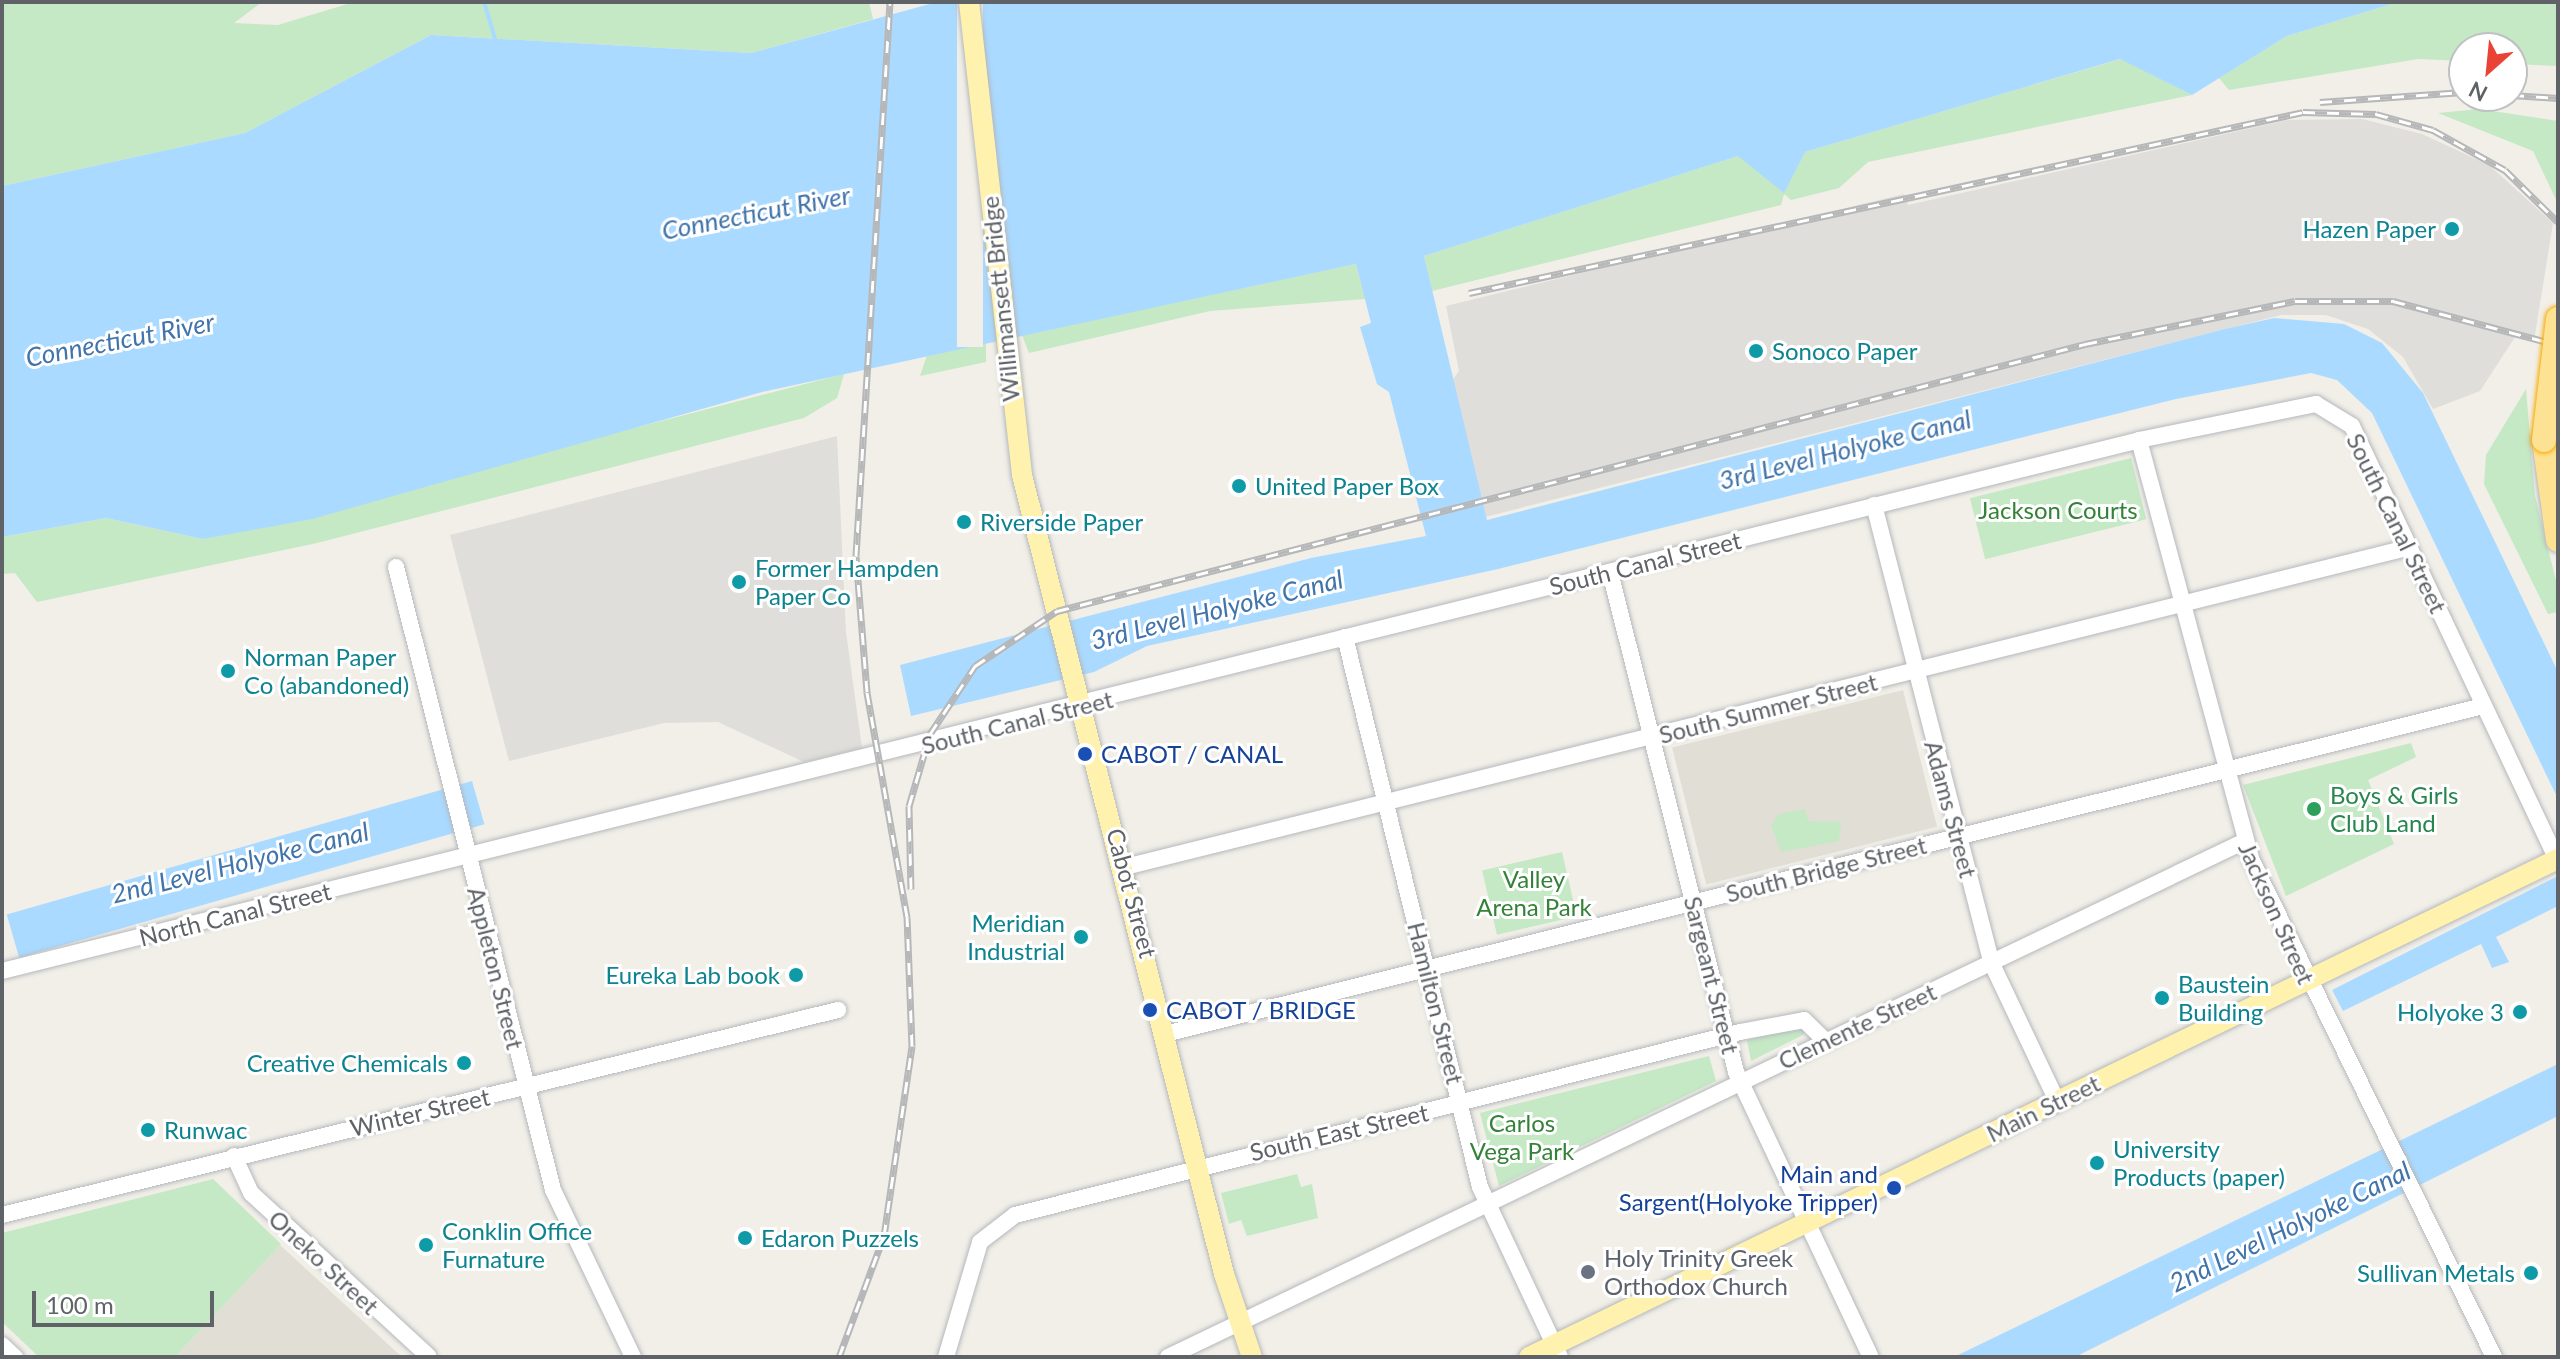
<!DOCTYPE html>
<style>
body{margin:0}
#map{position:relative;width:2560px;height:1359px;overflow:hidden;background:#f1efe8;font-family:Lato,sans-serif}
div>[style]{position:absolute}
.industrial>*{inset:0;background:#e0deda}
.education>*{inset:0;background:#e1ded6;transform-origin:0 0}
.green>*{inset:0;background:#c5e8c5;transform-origin:0 0}
.water>*{inset:0;background:#aadaff;transform-origin:0 0}
.pier>*{inset:0;background:#f1efe8;transform-origin:0 0}
.stream>*{height:4px;margin:-2px;padding:0 2px;transform-origin:2px;border-radius:2px;background:#aadaff}
.roads{filter:drop-shadow(0 0 2px #b5b8bc) drop-shadow(0 0 2px #b5b8bc)}
.minor>*{height:16px;margin:-8px;padding:0 8px;transform-origin:8px;border-radius:8px;background:#fff}
.major>*{height:20px;margin:-10px;padding:0 10px;transform-origin:10px;border-radius:10px;background:#fff2af}
.highway>*{height:24px;margin:-12px;padding:0 12px;transform-origin:12px;border-radius:12px;background:#fde293}
.rail>*{height:7px;margin-top:-3.5px;transform-origin:0;background:repeating-linear-gradient(90deg,#fff 0 12px,#b6b7b8 0 24px);box-sizing:border-box;border-block:2px solid #b6b7b8}
.bridges{filter:drop-shadow(0 0 2px #f9ab00) drop-shadow(0 0 2px #f9ab00)}
.highway-bridge>*{height:24px;margin:-12px;padding:0 12px;transform-origin:12px;border-radius:12px;background:#fde293}
.dots>*{width:22px;height:22px;translate:-50% -50%;box-sizing:border-box;border:4px solid #fff;border-radius:50%}
span{translate:-50% -50%;white-space:nowrap;text-align:center;line-height:1.15;-webkit-text-stroke:6px #fff;paint-order:stroke}
.culture-label{font-size:24px;color:#0d838f}
.right{translate:-100% -50%;text-align:right}
.left{translate:0 -50%;text-align:left}
.street-label{font-size:24px;color:#5f6368}
.park-label{font-size:24px;color:#348238}
.transit-label{font-size:24px;color:#164399}
.leisure-label{font-size:24px;color:#27864d}
.worship-label{font-size:24px;color:#5b616d}
.water-label{font-size:26px;color:#4174aa;font-style:italic}
.frame{position:absolute;inset:0;border:4px solid #5f6368;pointer-events:none}
.north{position:absolute;left:2448px;top:32px;width:80px;height:80px;box-sizing:border-box;background:#fff;border:2px solid #bfc1c3;border-radius:50%;rotate:207deg;font-size:22px;font-weight:700;line-height:32px;text-align:center;color:#5f6368}
.north::after{content:'';display:block;margin:auto;width:28px;height:36px;background:#ea4335;clip-path:polygon(50% 0,100% 100%,50% 72%,0 100%)}
.scale{position:absolute;left:32px;top:1291px;width:182px;height:36px;box-sizing:border-box;border:4px solid #5f6368;border-top:0;padding-left:10px;font-size:24px;line-height:28px;white-space:nowrap;color:#5f6368;-webkit-text-stroke:6px #fff;paint-order:stroke}
</style>
<div id="map">
<div class="industrial">
<i style="clip-path:polygon(2362px 119px,2422px 134px,2489px 165px,2553px 223px,2534px 341px,2515px 337px,2480px 391px,2433px 409px,2403px 357px,2368px 329px,2326px 315px,2281px 315px,1485px 517px,1448px 386px,1459px 371px,1446px 306px,1904px 194px,1908px 205px,2288px 120px)"></i>
<i style="clip-path:polygon(837px 436px,846px 632px,862px 748px,804px 762px,718px 722px,664px 723px,509px 761px,450px 535px)"></i>
</div>
<div class="education">
<i style="left:1903px;top:690px;width:141px;height:238px;rotate:76deg"></i>
<i style="clip-path:polygon(280px 1245px,402px 1357px,175px 1357px)"></i>
</div>
<div class="green">
<i style="clip-path:polygon(2px 2px,262px 2px,234px 23px,278px 25px,354px 2px,869px 2px,873px 19px,751px 53px,431px 35px,245px 133px,2px 186px)"></i>
<i style="clip-path:polygon(2398px 2px,2558px 2px,2558px 66px,2512px 64px,2512px 48px,2464px 48px,2464px 61px,2418px 59px,2229px 90px,2219px 78px,2287px 36px)"></i>
<i style="clip-path:polygon(2121px 59px,2192px 95px,1868px 162px,1839px 188px,1791px 200px,1784px 194px,1781px 205px,1432px 291px,1424px 256px,1738px 156px,1805px 152px)"></i>
<i style="clip-path:polygon(2479px 109px,2558px 121px,2558px 204px,2533px 151px,2438px 113px)"></i>
<i style="clip-path:polygon(1356px 264px,1365px 299px,1210px 311px,1029px 353px,1022px 335px)"></i>
<i style="clip-path:polygon(986px 343px,986px 362px,920px 376px,927px 355px)"></i>
<i style="clip-path:polygon(844px 374px,837px 398px,804px 418px,317px 543px,37px 602px,15px 573px,2px 574px,2px 537px,106px 518px,203px 539px)"></i>
<i style="clip-path:polygon(2526px 389px,2535px 496px,2558px 589px,2558px 612px,2548px 614px,2484px 484px,2486px 455px)"></i>
<i style="left:2131px;top:458px;width:63px;height:166px;rotate:76deg"></i>
<i style="clip-path:polygon(2411px 743px,2416px 757px,2368px 780px,2394px 844px,2286px 896px,2243px 785px)"></i>
<i style="clip-path:polygon(1805px 809px,1808px 821px,1841px 822px,1839px 841px,1781px 852px,1771px 825px,1779px 814px)"></i>
<i style="left:1562px;top:852px;width:66px;height:82px;rotate:77deg"></i>
<i style="clip-path:polygon(1800px 1026px,1807px 1028px,1803px 1035px,1751px 1061px,1747px 1040px)"></i>
<i style="clip-path:polygon(1709px 1056px,1716px 1081px,1499px 1186px,1480px 1113px)"></i>
<i style="clip-path:polygon(1297px 1174px,1301px 1187px,1312px 1184px,1318px 1218px,1247px 1236px,1241px 1220px,1229px 1224px,1221px 1193px)"></i>
<i style="clip-path:polygon(213px 1179px,281px 1244px,175px 1357px,39px 1357px,2px 1322px,2px 1233px)"></i>
</div>
<div class="water">
<i style="clip-path:polygon(937px 2px,2398px 2px,2287px 36px,2192px 95px,2120px 59px,1805px 152px,1784px 193px,1738px 156px,1424px 256px,1487px 520px,2225px 329px,2274px 318px,2344px 324px,2382px 343px,2423px 393px,2558px 672px,2558px 799px,2372px 413px,2337px 380px,2311px 373px,2176px 399px,1498px 569px,1147px 646px,1094px 672px,911px 716px,900px 665px,1311px 558px,1426px 536px,1389px 392px,1377px 384px,1360px 327px,1371px 323px,1356px 264px,762px 392px,312px 519px,203px 539px,106px 518px,2px 537px,2px 186px,245px 133px,431px 35px,751px 53px)"></i>
<i style="left:472px;top:781px;width:45px;height:484px;rotate:74deg"></i>
<i style="clip-path:polygon(2558px 876px,2558px 906px,2496px 937px,2509px 962px,2492px 968px,2481px 944px,2343px 1011px,2332px 990px)"></i>
<i style="clip-path:polygon(2558px 1064px,2558px 1116px,2075px 1357px,1954px 1357px)"></i>
</div>
<div class="pier">
<i style="left:957px;top:2px;width:26px;height:345px"></i>
</div>
<div class="stream">
<i style="left:484px;top:2px;width:42px;rotate:73.3deg"></i>
</div>
<div class="roads">
<div class="minor">
<i style="left:2139px;top:440px;width:436px;rotate:75deg"></i>
<i style="left:2252px;top:861px;width:552px;rotate:63.99deg"></i>
<i style="left:1874px;top:505px;width:472px;rotate:75.6deg"></i>
<i style="left:1991px;top:962px;width:154px;rotate:64.6deg"></i>
<i style="left:396px;top:567px;width:642px;rotate:75.86deg"></i>
<i style="left:553px;top:1190px;width:185px;rotate:64.4deg"></i>
<i style="left:1610px;top:572px;width:516px;rotate:75.86deg"></i>
<i style="left:1736px;top:1072px;width:315px;rotate:64.7deg"></i>
<i style="left:1345px;top:637px;width:566px;rotate:76.21deg"></i>
<i style="left:1480px;top:1187px;width:188px;rotate:64.8deg"></i>
<i style="left:1125px;top:867px;width:1324px;rotate:-13.98deg"></i>
<i style="left:2px;top:971px;width:2202px;rotate:-13.95deg"></i>
<i style="left:2139px;top:440px;width:181px;rotate:-11.5deg"></i>
<i style="left:2316px;top:404px;width:42px;rotate:31.4deg"></i>
<i style="left:2352px;top:426px;width:479px;rotate:64.7deg"></i>
<i style="left:1169px;top:1033px;width:1354px;rotate:-13.97deg"></i>
<i style="left:234px;top:1156px;width:41px;rotate:65.3deg"></i>
<i style="left:251px;top:1193px;width:241px;rotate:42.6deg"></i>
<i style="left:2px;top:1215px;width:861px;rotate:-13.78deg"></i>
<i style="left:2px;top:1345px;width:18px;rotate:43deg"></i>
<i style="left:946px;top:1357px;width:120px;rotate:-73.5deg"></i>
<i style="left:980px;top:1242px;width:44px;rotate:-37.6deg"></i>
<i style="left:1015px;top:1215px;width:748px;rotate:-14.17deg"></i>
<i style="left:1740px;top:1032px;width:65px;rotate:-10.6deg"></i>
<i style="left:1804px;top:1020px;width:28px;rotate:44deg"></i>
<i style="left:1168px;top:1357px;width:1194px;rotate:-25.6deg"></i>
</div>
<div class="major">
<i style="left:969px;top:2px;width:476px;rotate:83.6deg"></i>
<i style="left:1022px;top:475px;width:824px;rotate:75.81deg"></i>
<i style="left:1224px;top:1274px;width:88px;rotate:71.4deg"></i>
<i style="left:1529px;top:1357px;width:1143px;rotate:-25.83deg"></i>
</div>
<div class="highway">
<i style="left:2544px;top:440px;width:101px;rotate:82deg"></i>
</div>
</div>
<div class="rail">
<i style="left:2512px;top:95px;width:46px;rotate:3.7deg"></i>
<i style="left:2320px;top:102px;width:144px;rotate:-4deg"></i>
<i style="left:1469px;top:293px;width:853px;rotate:-12.24deg"></i>
<i style="left:2303px;top:112px;width:73px;rotate:1.6deg"></i>
<i style="left:2376px;top:114px;width:59px;rotate:15.7deg"></i>
<i style="left:2433px;top:130px;width:82px;rotate:29.1deg"></i>
<i style="left:2505px;top:170px;width:74px;rotate:44.5deg"></i>
<i style="left:911px;top:889px;width:83px;rotate:-91.4deg"></i>
<i style="left:909px;top:806px;width:75px;rotate:-73.7deg"></i>
<i style="left:930px;top:734px;width:82px;rotate:-56.5deg"></i>
<i style="left:975px;top:666px;width:99px;rotate:-33.9deg"></i>
<i style="left:1057px;top:611px;width:1062px;rotate:-14.56deg"></i>
<i style="left:2085px;top:344px;width:214px;rotate:-11.6deg"></i>
<i style="left:2295px;top:301px;width:98px"></i>
<i style="left:2393px;top:301px;width:171px;rotate:14.9deg"></i>
<i style="left:839px;top:1357px;width:129px;rotate:-69.6deg"></i>
<i style="left:884px;top:1236px;width:192px;rotate:-81.6deg"></i>
<i style="left:912px;top:1046px;width:129px;rotate:-92.2deg"></i>
<i style="left:907px;top:917px;width:229px;rotate:-100.1deg"></i>
<i style="left:867px;top:692px;width:136px;rotate:-94.6deg"></i>
<i style="left:856px;top:556px;width:555px;rotate:-86.49deg"></i>
</div>
<div class="bridges">
<div class="highway-bridge">
<i style="left:2544px;top:440px;width:122px;rotate:-83.4deg"></i>
</div>
</div>
<div class="dots">
<i style="left:2452px;top:229px;background:#0f9aa8"></i>
<i style="left:1756px;top:351px;background:#0f9aa8"></i>
<i style="left:1239px;top:486px;background:#0f9aa8"></i>
<i style="left:964px;top:522px;background:#0f9aa8"></i>
<i style="left:739px;top:582px;background:#0f9aa8"></i>
<i style="left:228px;top:671px;background:#0f9aa8"></i>
<i style="left:1085px;top:754px;background:#1a4fb4"></i>
<i style="left:2314px;top:809px;background:#2e9e5b"></i>
<i style="left:1081px;top:937px;background:#0f9aa8"></i>
<i style="left:796px;top:975px;background:#0f9aa8"></i>
<i style="left:2162px;top:998px;background:#0f9aa8"></i>
<i style="left:1150px;top:1010px;background:#1a4fb4"></i>
<i style="left:2520px;top:1012px;background:#0f9aa8"></i>
<i style="left:464px;top:1063px;background:#0f9aa8"></i>
<i style="left:148px;top:1130px;background:#0f9aa8"></i>
<i style="left:2097px;top:1163px;background:#0f9aa8"></i>
<i style="left:1894px;top:1188px;background:#1a4fb4"></i>
<i style="left:745px;top:1238px;background:#0f9aa8"></i>
<i style="left:426px;top:1245px;background:#0f9aa8"></i>
<i style="left:1588px;top:1272px;background:#6b7280"></i>
<i style="left:2531px;top:1273px;background:#0f9aa8"></i>
</div>
<div class="culture-label">
<span class="right" style="left:2436px;top:229px">Hazen Paper</span>
<span class="left" style="left:1772px;top:351px">Sonoco Paper</span>
<span class="left" style="left:1255px;top:486px">United Paper Box</span>
<span class="left" style="left:980px;top:522px">Riverside Paper</span>
<span class="left" style="left:755px;top:582px">Former Hampden<br>Paper Co</span>
<span class="left" style="left:244px;top:671px">Norman Paper<br>Co (abandoned)</span>
<span class="right" style="left:1065px;top:937px">Meridian<br>Industrial</span>
<span class="right" style="left:780px;top:975px">Eureka Lab book</span>
<span class="left" style="left:2178px;top:998px">Baustein<br>Building</span>
<span class="right" style="left:2504px;top:1012px">Holyoke 3</span>
<span class="right" style="left:448px;top:1063px">Creative Chemicals</span>
<span class="left" style="left:164px;top:1130px">Runwac</span>
<span class="left" style="left:2113px;top:1163px">University<br>Products (paper)</span>
<span class="left" style="left:442px;top:1245px">Conklin Office<br>Furnature</span>
<span class="left" style="left:761px;top:1238px">Edaron Puzzels</span>
<span class="right" style="left:2515px;top:1273px">Sullivan Metals</span>
</div>
<div class="street-label">
<span style="left:1000px;top:299px;rotate:-96deg">Willimansett Bridge</span>
<span style="left:2397px;top:523px;rotate:64deg">South Canal Street</span>
<span style="left:1645px;top:563px;rotate:-14deg">South Canal Street</span>
<span style="left:1768px;top:708px;rotate:-14deg">South Summer Street</span>
<span style="left:1017px;top:722px;rotate:-14deg">South Canal Street</span>
<span style="left:1951px;top:809px;rotate:75deg">Adams Street</span>
<span style="left:1826px;top:869px;rotate:-14deg">South Bridge Street</span>
<span style="left:1132px;top:893px;rotate:75deg">Cabot Street</span>
<span style="left:2277px;top:913px;rotate:66deg">Jackson Street</span>
<span style="left:235px;top:914px;rotate:-14deg">North Canal Street</span>
<span style="left:496px;top:968px;rotate:76deg">Appleton Street</span>
<span style="left:1712px;top:975px;rotate:76deg">Sargeant Street</span>
<span style="left:1436px;top:1003px;rotate:76deg">Hamilton Street</span>
<span style="left:1857px;top:1026px;rotate:-25deg">Clemente Street</span>
<span style="left:2043px;top:1108px;rotate:-26deg">Main Street</span>
<span style="left:420px;top:1112px;rotate:-13deg">Winter Street</span>
<span style="left:1339px;top:1132px;rotate:-13deg">South East Street</span>
<span style="left:324px;top:1262px;rotate:43deg">Oneko Street</span>
</div>
<div class="park-label">
<span style="left:2058px;top:510px">Jackson Courts</span>
<span style="left:1534px;top:893px">Valley<br>Arena Park</span>
<span style="left:1522px;top:1137px">Carlos<br>Vega Park</span>
</div>
<div class="transit-label">
<span class="left" style="left:1101px;top:754px">CABOT / CANAL</span>
<span class="left" style="left:1166px;top:1010px">CABOT / BRIDGE</span>
<span class="right" style="left:1878px;top:1188px">Main and<br>Sargent(Holyoke Tripper)</span>
</div>
<div class="leisure-label">
<span class="left" style="left:2330px;top:809px">Boys &amp; Girls<br>Club Land</span>
</div>
<div class="worship-label">
<span class="left" style="left:1604px;top:1272px">Holy Trinity Greek<br>Orthodox Church</span>
</div>
<div class="water-label">
<span style="left:756px;top:213px;rotate:-11deg">Connecticut River</span>
<span style="left:120px;top:340px;rotate:-11deg">Connecticut River</span>
<span style="left:1845px;top:450px;rotate:-14deg">3rd Level Holyoke Canal</span>
<span style="left:1217px;top:610px;rotate:-14deg">3rd Level Holyoke Canal</span>
<span style="left:240px;top:863px;rotate:-14deg">2nd Level Holyoke Canal</span>
<span style="left:2290px;top:1227px;rotate:-26deg">2nd Level Holyoke Canal</span>
</div>
<div class="frame"></div>
<div class="north">N</div>
<div class="scale">100 m</div>
</div>
